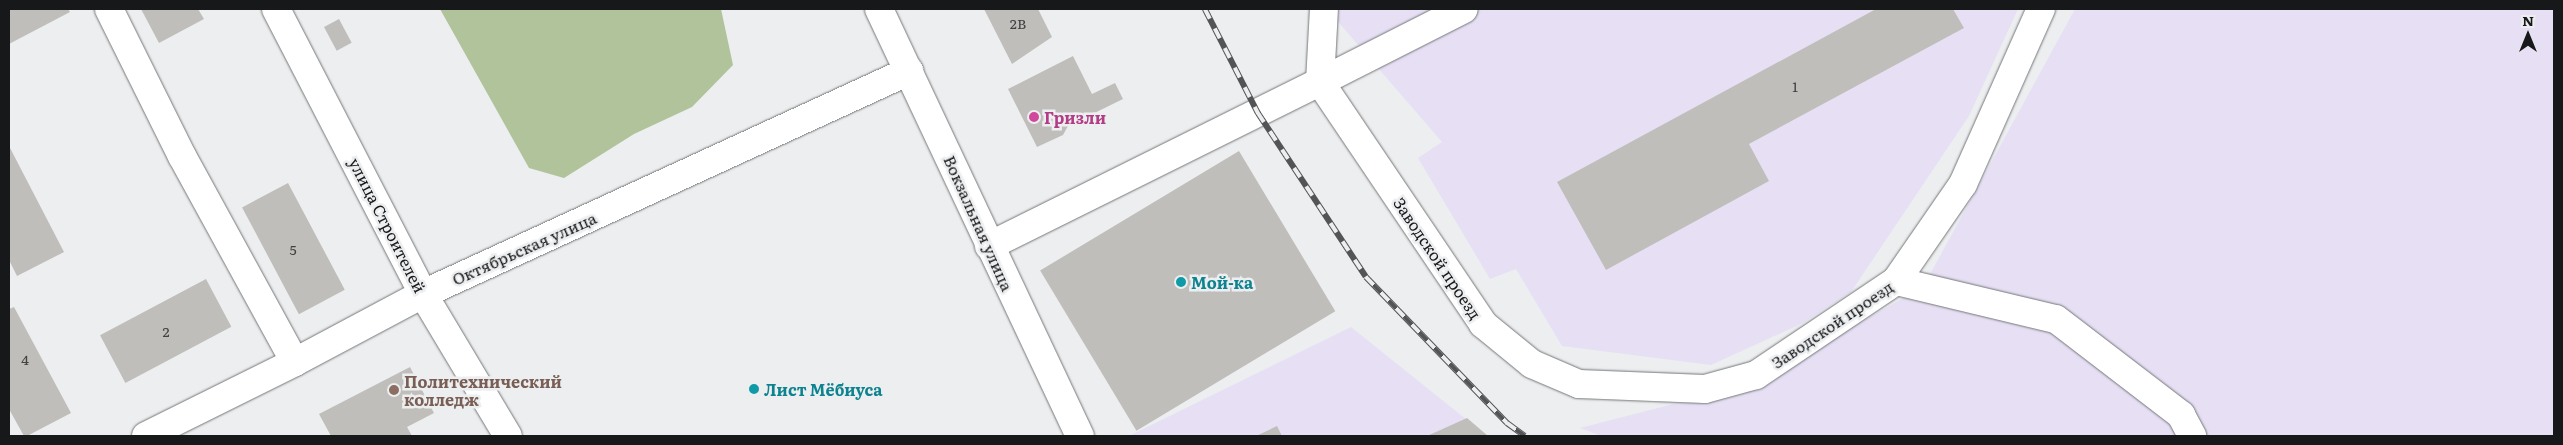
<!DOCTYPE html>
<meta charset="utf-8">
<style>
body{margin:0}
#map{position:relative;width:2563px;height:445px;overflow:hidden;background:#eceef0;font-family:Literata,serif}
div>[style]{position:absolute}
.industrial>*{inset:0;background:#e7e0f5}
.green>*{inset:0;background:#b0c39a}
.building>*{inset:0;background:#c0bebb;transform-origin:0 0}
.roads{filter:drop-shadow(0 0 1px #747678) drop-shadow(0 0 1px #747678)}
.minor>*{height:28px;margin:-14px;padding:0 14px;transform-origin:14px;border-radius:14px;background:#fff}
.major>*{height:28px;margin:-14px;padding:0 14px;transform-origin:14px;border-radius:14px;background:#fff}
.rail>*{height:5.5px;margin-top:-2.75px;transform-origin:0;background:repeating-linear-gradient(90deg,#eceef0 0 11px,#535455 0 22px);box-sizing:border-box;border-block:1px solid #535455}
.dots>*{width:14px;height:14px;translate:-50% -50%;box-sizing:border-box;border:2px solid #eceef0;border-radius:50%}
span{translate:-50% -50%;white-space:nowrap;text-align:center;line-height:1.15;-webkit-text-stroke:5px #eceef0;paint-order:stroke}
.number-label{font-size:14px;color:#414242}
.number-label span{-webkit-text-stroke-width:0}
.hotel-label{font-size:16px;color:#b23c85;font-weight:700}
.left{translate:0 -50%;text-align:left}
.street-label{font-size:16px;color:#171819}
.culture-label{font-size:16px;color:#0d838f;font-weight:700}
.education-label{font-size:16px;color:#785e54;font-weight:700}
.frame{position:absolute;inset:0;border:10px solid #171819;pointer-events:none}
.north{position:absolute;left:2503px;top:10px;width:50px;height:50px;-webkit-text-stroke:4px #eceef0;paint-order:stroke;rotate:0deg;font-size:14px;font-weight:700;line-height:20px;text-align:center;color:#171819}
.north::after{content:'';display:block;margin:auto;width:18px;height:22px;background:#171819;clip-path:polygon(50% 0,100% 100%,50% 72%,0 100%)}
</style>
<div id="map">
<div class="industrial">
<i style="clip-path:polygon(1327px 9px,2018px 9px,1969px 116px,1851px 292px,1803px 323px,1711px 365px,1562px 346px,1516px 269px,1490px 279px,1418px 158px,1442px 142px)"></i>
<i style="clip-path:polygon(2075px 9px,2554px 9px,2554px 436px,1601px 436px,1580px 428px,1751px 384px,1923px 287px)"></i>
<i style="clip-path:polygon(1351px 327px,1487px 436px,1129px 436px)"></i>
</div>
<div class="green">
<i style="clip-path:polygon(440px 9px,721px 9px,733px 65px,692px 107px,634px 134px,564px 178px,529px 168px)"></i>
</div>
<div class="building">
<i style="clip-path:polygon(9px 9px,68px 9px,70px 12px,9px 44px)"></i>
<i style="clip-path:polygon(141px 9px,198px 9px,204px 19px,159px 43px)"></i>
<i style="clip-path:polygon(984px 9px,1038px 9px,1052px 37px,1012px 64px)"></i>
<i style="clip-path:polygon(1876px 9px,1953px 9px,1964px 28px,1749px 144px,1769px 181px,1606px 270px,1557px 182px)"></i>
<i style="left:339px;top:19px;width:27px;height:17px;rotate:62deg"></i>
<i style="clip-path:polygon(1073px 56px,1092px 94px,1115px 83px,1123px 99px,1068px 126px,1063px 135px,1037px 147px,1008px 89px)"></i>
<i style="clip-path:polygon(9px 146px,64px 252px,17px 276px,9px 260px)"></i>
<i style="left:1239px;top:151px;width:187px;height:232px;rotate:59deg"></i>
<i style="left:288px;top:183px;width:121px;height:52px;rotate:62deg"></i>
<i style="left:206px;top:279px;width:54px;height:120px;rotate:62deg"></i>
<i style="clip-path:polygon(14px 307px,71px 413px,27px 436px,24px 436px,9px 409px,9px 309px)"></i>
<i style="clip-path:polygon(410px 367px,434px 413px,407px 427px,412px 436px,331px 436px,319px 414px)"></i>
<i style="clip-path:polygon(1467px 418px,1488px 436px,1427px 436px)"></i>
<i style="clip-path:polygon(1277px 426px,1282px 436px,1256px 436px)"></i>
</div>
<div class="roads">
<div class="minor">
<i style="left:109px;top:9px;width:164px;rotate:63.6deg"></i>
<i style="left:182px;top:156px;width:235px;rotate:61.3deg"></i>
<i style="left:276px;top:9px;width:321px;rotate:62.7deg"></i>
<i style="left:423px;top:294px;width:165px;rotate:59.1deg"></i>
<i style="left:1320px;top:82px;width:161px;rotate:-26.9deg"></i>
<i style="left:1320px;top:82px;width:73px;rotate:-86.9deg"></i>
<i style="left:989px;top:246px;width:369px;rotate:-26.4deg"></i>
<i style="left:1320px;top:82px;width:292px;rotate:56deg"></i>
<i style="left:1483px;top:324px;width:63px;rotate:39.2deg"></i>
<i style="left:1532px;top:364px;width:51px;rotate:23.1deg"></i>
<i style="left:1579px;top:384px;width:126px;rotate:2.3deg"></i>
<i style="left:1705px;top:389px;width:53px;rotate:-15.4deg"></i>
<i style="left:1756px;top:375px;width:169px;rotate:-33.9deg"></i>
<i style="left:1896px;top:281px;width:118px;rotate:-55.4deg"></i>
<i style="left:1963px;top:184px;width:192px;rotate:-66deg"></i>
<i style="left:1896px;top:281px;width:164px;rotate:13.4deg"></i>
<i style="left:2056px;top:319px;width:158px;rotate:37.5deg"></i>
<i style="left:2181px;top:415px;width:24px;rotate:62deg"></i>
<i style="left:146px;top:436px;width:166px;rotate:-26.4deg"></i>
<i style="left:295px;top:362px;width:145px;rotate:-28deg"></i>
<i style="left:423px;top:294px;width:535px;rotate:-24.65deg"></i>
</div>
<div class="major">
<i style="left:879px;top:9px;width:472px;rotate:64.8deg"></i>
</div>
</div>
<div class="rail">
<i style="left:1205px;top:9px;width:117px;rotate:63deg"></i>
<i style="left:1258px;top:113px;width:196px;rotate:56.6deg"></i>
<i style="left:1366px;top:277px;width:203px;rotate:46deg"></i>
<i style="left:1507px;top:423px;width:22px;rotate:36deg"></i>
</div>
<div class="dots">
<i style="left:1034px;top:117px;background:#d1479c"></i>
<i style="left:1181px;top:282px;background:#0f9aa8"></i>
<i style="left:754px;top:389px;background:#0f9aa8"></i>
<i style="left:394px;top:390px;background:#8d6e63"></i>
</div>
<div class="number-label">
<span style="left:1018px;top:23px">2В</span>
<span style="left:1795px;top:86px">1</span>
<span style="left:293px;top:249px">5</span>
<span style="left:166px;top:331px">2</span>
<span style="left:25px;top:359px">4</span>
</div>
<div class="hotel-label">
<span class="left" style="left:1044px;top:117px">Гризли</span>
</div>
<div class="street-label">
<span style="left:979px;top:223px;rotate:66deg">Вокзальная улица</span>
<span style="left:388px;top:225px;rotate:63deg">улица Строителей</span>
<span style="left:524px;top:248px;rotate:-24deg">Октябрьская улица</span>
<span style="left:1438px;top:258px;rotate:56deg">Заводской проезд</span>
<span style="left:1832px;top:324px;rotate:-34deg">Заводской проезд</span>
</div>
<div class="culture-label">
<span class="left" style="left:1191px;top:282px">Мой-ка</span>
<span class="left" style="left:764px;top:389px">Лист Мёбиуса</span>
</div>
<div class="education-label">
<span class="left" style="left:404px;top:390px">Политехнический<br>колледж</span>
</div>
<div class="frame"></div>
<div class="north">N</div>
</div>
